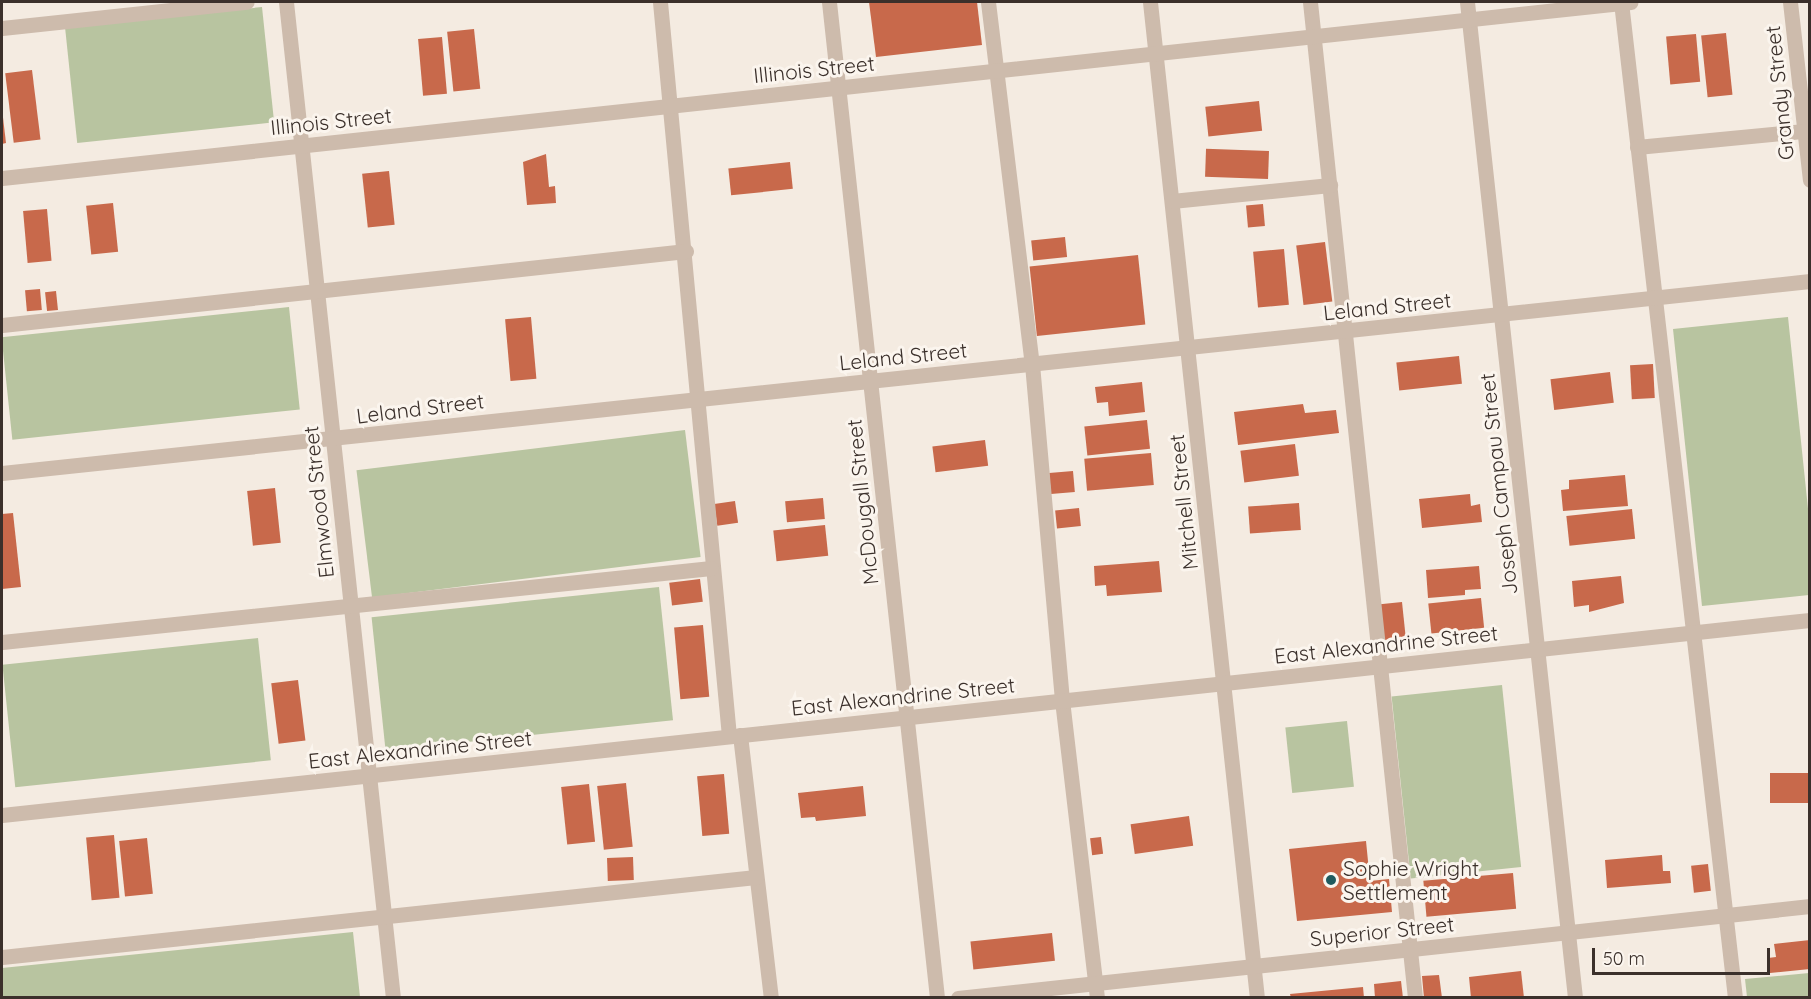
<!DOCTYPE html>
<style>
body{margin:0}
#map{position:relative;width:1811px;height:999px;overflow:hidden;background:#f4ebe1;font-family:Quicksand,sans-serif}
div>[style]{position:absolute}
.green>*{inset:0;background:#b8c4a0;transform-origin:0 0}
.building>*{inset:0;background:#c8694b;transform-origin:0 0}
.minor>*{height:15px;margin:-7.5px;padding:0 7.5px;transform-origin:7.5px;border-radius:7.5px;background:#cdbbac}
.dots>*{width:16px;height:16px;translate:-50% -50%;box-sizing:border-box;border:3px solid #fbf5ee;border-radius:50%}
span{translate:-50% -50%;white-space:nowrap;text-align:center;line-height:1.15;-webkit-text-stroke:6px #fbf5ee;paint-order:stroke}
.street-label{font-size:21px;color:#3b302b}
.poi-label{font-size:21px;color:#3b302b}
.left{translate:0 -50%;text-align:left}
.frame{position:absolute;inset:0;border:3px solid #3b302b;pointer-events:none}
.scale{position:absolute;left:1592px;top:948px;width:178px;height:27px;box-sizing:border-box;border:3px solid #3b302b;border-top:0;padding-left:8px;font-size:18px;line-height:21px;white-space:nowrap;color:#3b302b;-webkit-text-stroke:4px #fbf5ee;paint-order:stroke}
</style>
<div id="map">
<div class="green">
<i style="left:262px;top:7px;width:116px;height:198px;rotate:84deg"></i>
<i style="left:289px;top:307px;width:103px;height:289px;rotate:84deg"></i>
<i style="clip-path:polygon(1788px 317px,1809px 518px,1809px 595px,1702px 606px,1673px 329px)"></i>
<i style="left:685px;top:430px;width:128px;height:331px;rotate:83deg"></i>
<i style="left:659px;top:587px;width:134px;height:289px;rotate:84deg"></i>
<i style="left:258px;top:638px;width:123px;height:257px;rotate:84deg"></i>
<i style="left:1502px;top:685px;width:183px;height:111px;rotate:84deg"></i>
<i style="left:1347px;top:721px;width:66px;height:62px;rotate:84deg"></i>
<i style="clip-path:polygon(353px 932px,360px 997px,2px 997px,2px 968px)"></i>
<i style="clip-path:polygon(1809px 973px,1809px 997px,1747px 997px,1745px 979px)"></i>
</div>
<div class="building">
<i style="clip-path:polygon(869px 2px,977px 2px,982px 45px,876px 57px)"></i>
<i style="left:474px;top:29px;width:60px;height:27px;rotate:84deg"></i>
<i style="left:1726px;top:33px;width:62px;height:25px;rotate:84deg"></i>
<i style="left:1696px;top:34px;width:48px;height:30px;rotate:85deg"></i>
<i style="left:442px;top:37px;width:57px;height:24px;rotate:85deg"></i>
<i style="left:32px;top:70px;width:70px;height:27px;rotate:83deg"></i>
<i style="left:1259px;top:101px;width:30px;height:54px;rotate:84deg"></i>
<i style="clip-path:polygon(2px 109px,6px 143px,2px 144px)"></i>
<i style="left:1269px;top:151px;width:28px;height:63px;rotate:92deg"></i>
<i style="clip-path:polygon(546px 154px,549px 187px,555px 186px,556px 203px,527px 205px,523px 162px)"></i>
<i style="left:790px;top:162px;width:27px;height:62px;rotate:84deg"></i>
<i style="left:389px;top:171px;width:54px;height:27px;rotate:84deg"></i>
<i style="left:113px;top:203px;width:49px;height:27px;rotate:84deg"></i>
<i style="left:1263px;top:204px;width:22px;height:17px;rotate:85deg"></i>
<i style="left:47px;top:209px;width:52px;height:24px;rotate:85deg"></i>
<i style="left:1065px;top:237px;width:20px;height:34px;rotate:84deg"></i>
<i style="left:1325px;top:242px;width:60px;height:29px;rotate:83deg"></i>
<i style="left:1284px;top:249px;width:56px;height:31px;rotate:85deg"></i>
<i style="left:1138px;top:255px;width:70px;height:109px;rotate:84deg"></i>
<i style="left:40px;top:289px;width:21px;height:15px;rotate:85deg"></i>
<i style="left:56px;top:291px;width:19px;height:11px;rotate:84deg"></i>
<i style="left:531px;top:317px;width:62px;height:26px;rotate:85deg"></i>
<i style="left:1459px;top:356px;width:28px;height:63px;rotate:84deg"></i>
<i style="left:1653px;top:364px;width:34px;height:23px;rotate:87deg"></i>
<i style="left:1610px;top:372px;width:31px;height:60px;rotate:83deg"></i>
<i style="clip-path:polygon(1142px 382px,1145px 412px,1109px 416px,1108px 402px,1097px 403px,1095px 387px)"></i>
<i style="clip-path:polygon(1303px 404px,1305px 413px,1336px 410px,1339px 433px,1238px 445px,1234px 412px)"></i>
<i style="left:1147px;top:420px;width:29px;height:63px;rotate:84deg"></i>
<i style="left:985px;top:440px;width:26px;height:53px;rotate:83deg"></i>
<i style="left:1295px;top:444px;width:32px;height:55px;rotate:83deg"></i>
<i style="left:1151px;top:453px;width:32px;height:67px;rotate:85deg"></i>
<i style="left:1073px;top:471px;width:21px;height:24px;rotate:85deg"></i>
<i style="clip-path:polygon(1625px 475px,1628px 506px,1563px 511px,1561px 490px,1569px 489px,1569px 480px)"></i>
<i style="left:275px;top:488px;width:55px;height:28px;rotate:84deg"></i>
<i style="clip-path:polygon(1470px 494px,1471px 506px,1480px 504px,1482px 522px,1422px 528px,1419px 499px)"></i>
<i style="left:823px;top:498px;width:21px;height:38px;rotate:85deg"></i>
<i style="left:735px;top:501px;width:22px;height:21px;rotate:82deg"></i>
<i style="left:1299px;top:503px;width:27px;height:51px;rotate:86deg"></i>
<i style="left:1079px;top:508px;width:18px;height:24px;rotate:84deg"></i>
<i style="left:1632px;top:509px;width:30px;height:66px;rotate:84deg"></i>
<i style="clip-path:polygon(13px 513px,21px 587px,2px 589px,2px 514px)"></i>
<i style="left:825px;top:525px;width:31px;height:52px;rotate:84deg"></i>
<i style="clip-path:polygon(1159px 561px,1162px 592px,1107px 596px,1106px 585px,1095px 586px,1094px 566px)"></i>
<i style="clip-path:polygon(1479px 566px,1481px 589px,1465px 590px,1465px 595px,1428px 598px,1426px 570px)"></i>
<i style="clip-path:polygon(1621px 576px,1624px 603px,1589px 612px,1589px 605px,1574px 607px,1572px 581px)"></i>
<i style="left:700px;top:579px;width:23px;height:31px;rotate:83deg"></i>
<i style="left:1481px;top:598px;width:30px;height:53px;rotate:84deg"></i>
<i style="left:1402px;top:602px;width:36px;height:22px;rotate:84deg"></i>
<i style="left:703px;top:625px;width:72px;height:29px;rotate:85deg"></i>
<i style="left:298px;top:680px;width:61px;height:27px;rotate:83deg"></i>
<i style="left:1810px;top:773px;width:30px;height:40px;rotate:90deg"></i>
<i style="left:724px;top:774px;width:60px;height:27px;rotate:85deg"></i>
<i style="left:626px;top:783px;width:64px;height:29px;rotate:84deg"></i>
<i style="left:589px;top:784px;width:58px;height:28px;rotate:84deg"></i>
<i style="clip-path:polygon(863px 786px,866px 816px,816px 821px,815px 817px,801px 818px,798px 793px)"></i>
<i style="left:1189px;top:816px;width:30px;height:59px;rotate:82deg"></i>
<i style="left:114px;top:835px;width:63px;height:28px;rotate:85deg"></i>
<i style="left:1101px;top:837px;width:17px;height:11px;rotate:83deg"></i>
<i style="left:147px;top:838px;width:56px;height:28px;rotate:84deg"></i>
<i style="clip-path:polygon(1366px 841px,1370px 881px,1389px 879px,1392px 912px,1297px 921px,1289px 849px)"></i>
<i style="clip-path:polygon(1662px 855px,1663px 871px,1670px 871px,1671px 883px,1607px 888px,1605px 860px)"></i>
<i style="left:633px;top:857px;width:23px;height:26px;rotate:88deg"></i>
<i style="left:1708px;top:864px;width:27px;height:17px;rotate:84deg"></i>
<i style="left:1513px;top:873px;width:36px;height:90px;rotate:85deg"></i>
<i style="left:1052px;top:933px;width:28px;height:82px;rotate:84deg"></i>
<i style="clip-path:polygon(1810px 940px,1810px 969px,1770px 973px,1768px 958px,1776px 957px,1774px 944px)"></i>
<i style="clip-path:polygon(1521px 971px,1524px 998px,1471px 998px,1469px 977px)"></i>
<i style="clip-path:polygon(1439px 975px,1442px 998px,1424px 998px,1422px 976px)"></i>
<i style="clip-path:polygon(1401px 981px,1403px 998px,1375px 998px,1374px 984px)"></i>
<i style="clip-path:polygon(1363px 987px,1364px 998px,1291px 998px,1290px 994px)"></i>
</div>
<div class="minor">
<i style="left:286px;top:2px;width:1002px;rotate:83.87deg"></i>
<i style="left:660px;top:2px;width:737px;rotate:84.63deg"></i>
<i style="left:829px;top:2px;width:1002px;rotate:83.81deg"></i>
<i style="left:988px;top:2px;width:365px;rotate:83.1deg"></i>
<i style="left:1032px;top:364px;width:337px;rotate:84.9deg"></i>
<i style="left:1062px;top:700px;width:300px;rotate:83.3deg"></i>
<i style="left:1150px;top:2px;width:1002px;rotate:83.87deg"></i>
<i style="left:1310px;top:2px;width:1002px;rotate:83.98deg"></i>
<i style="left:1467px;top:2px;width:1002px;rotate:83.81deg"></i>
<i style="left:1621px;top:2px;width:1003px;rotate:83.47deg"></i>
<i style="left:1790px;top:2px;width:179px;rotate:83.6deg"></i>
<i style="left:2px;top:28px;width:246px;rotate:-6.1deg"></i>
<i style="left:1637px;top:147px;width:168px;rotate:-5.5deg"></i>
<i style="left:2px;top:178px;width:1638px;rotate:-6.17deg"></i>
<i style="left:1172px;top:201px;width:159px;rotate:-5.8deg"></i>
<i style="left:2px;top:325px;width:688px;rotate:-6.17deg"></i>
<i style="left:2px;top:473px;width:1818px;rotate:-6.06deg"></i>
<i style="left:2px;top:642px;width:713px;rotate:-5.96deg"></i>
<i style="left:740px;top:735px;width:265px;rotate:83.3deg"></i>
<i style="left:2px;top:815px;width:1818px;rotate:-6.16deg"></i>
<i style="left:2px;top:957px;width:758px;rotate:-6.06deg"></i>
<i style="left:958px;top:998px;width:857px;rotate:-6.16deg"></i>
</div>
<div class="dots">
<i style="left:1331px;top:880px;background:#1f5a5e"></i>
</div>
<div class="street-label">
<span style="left:814px;top:69px;rotate:-6deg">Illinois Street</span>
<span style="left:1779px;top:93px;rotate:-96deg">Grandy Street</span>
<span style="left:331px;top:121px;rotate:-6deg">Illinois Street</span>
<span style="left:1387px;top:306px;rotate:-6deg">Leland Street</span>
<span style="left:903px;top:356px;rotate:-6deg">Leland Street</span>
<span style="left:420px;top:408px;rotate:-7deg">Leland Street</span>
<span style="left:1498px;top:484px;rotate:-96deg">Joseph Campau Street</span>
<span style="left:318px;top:502px;rotate:-96deg">Elmwood Street</span>
<span style="left:862px;top:502px;rotate:-96deg">McDougall Street</span>
<span style="left:1183px;top:502px;rotate:-96deg">Mitchell Street</span>
<span style="left:1386px;top:644px;rotate:-6deg">East Alexandrine Street</span>
<span style="left:903px;top:696px;rotate:-6deg">East Alexandrine Street</span>
<span style="left:420px;top:749px;rotate:-6deg">East Alexandrine Street</span>
<span style="left:1382px;top:931px;rotate:-6deg">Superior Street</span>
</div>
<div class="poi-label">
<span class="left" style="left:1343px;top:880px">Sophie Wright<br>Settlement</span>
</div>
<div class="frame"></div>
<div class="scale">50 m</div>
</div>
